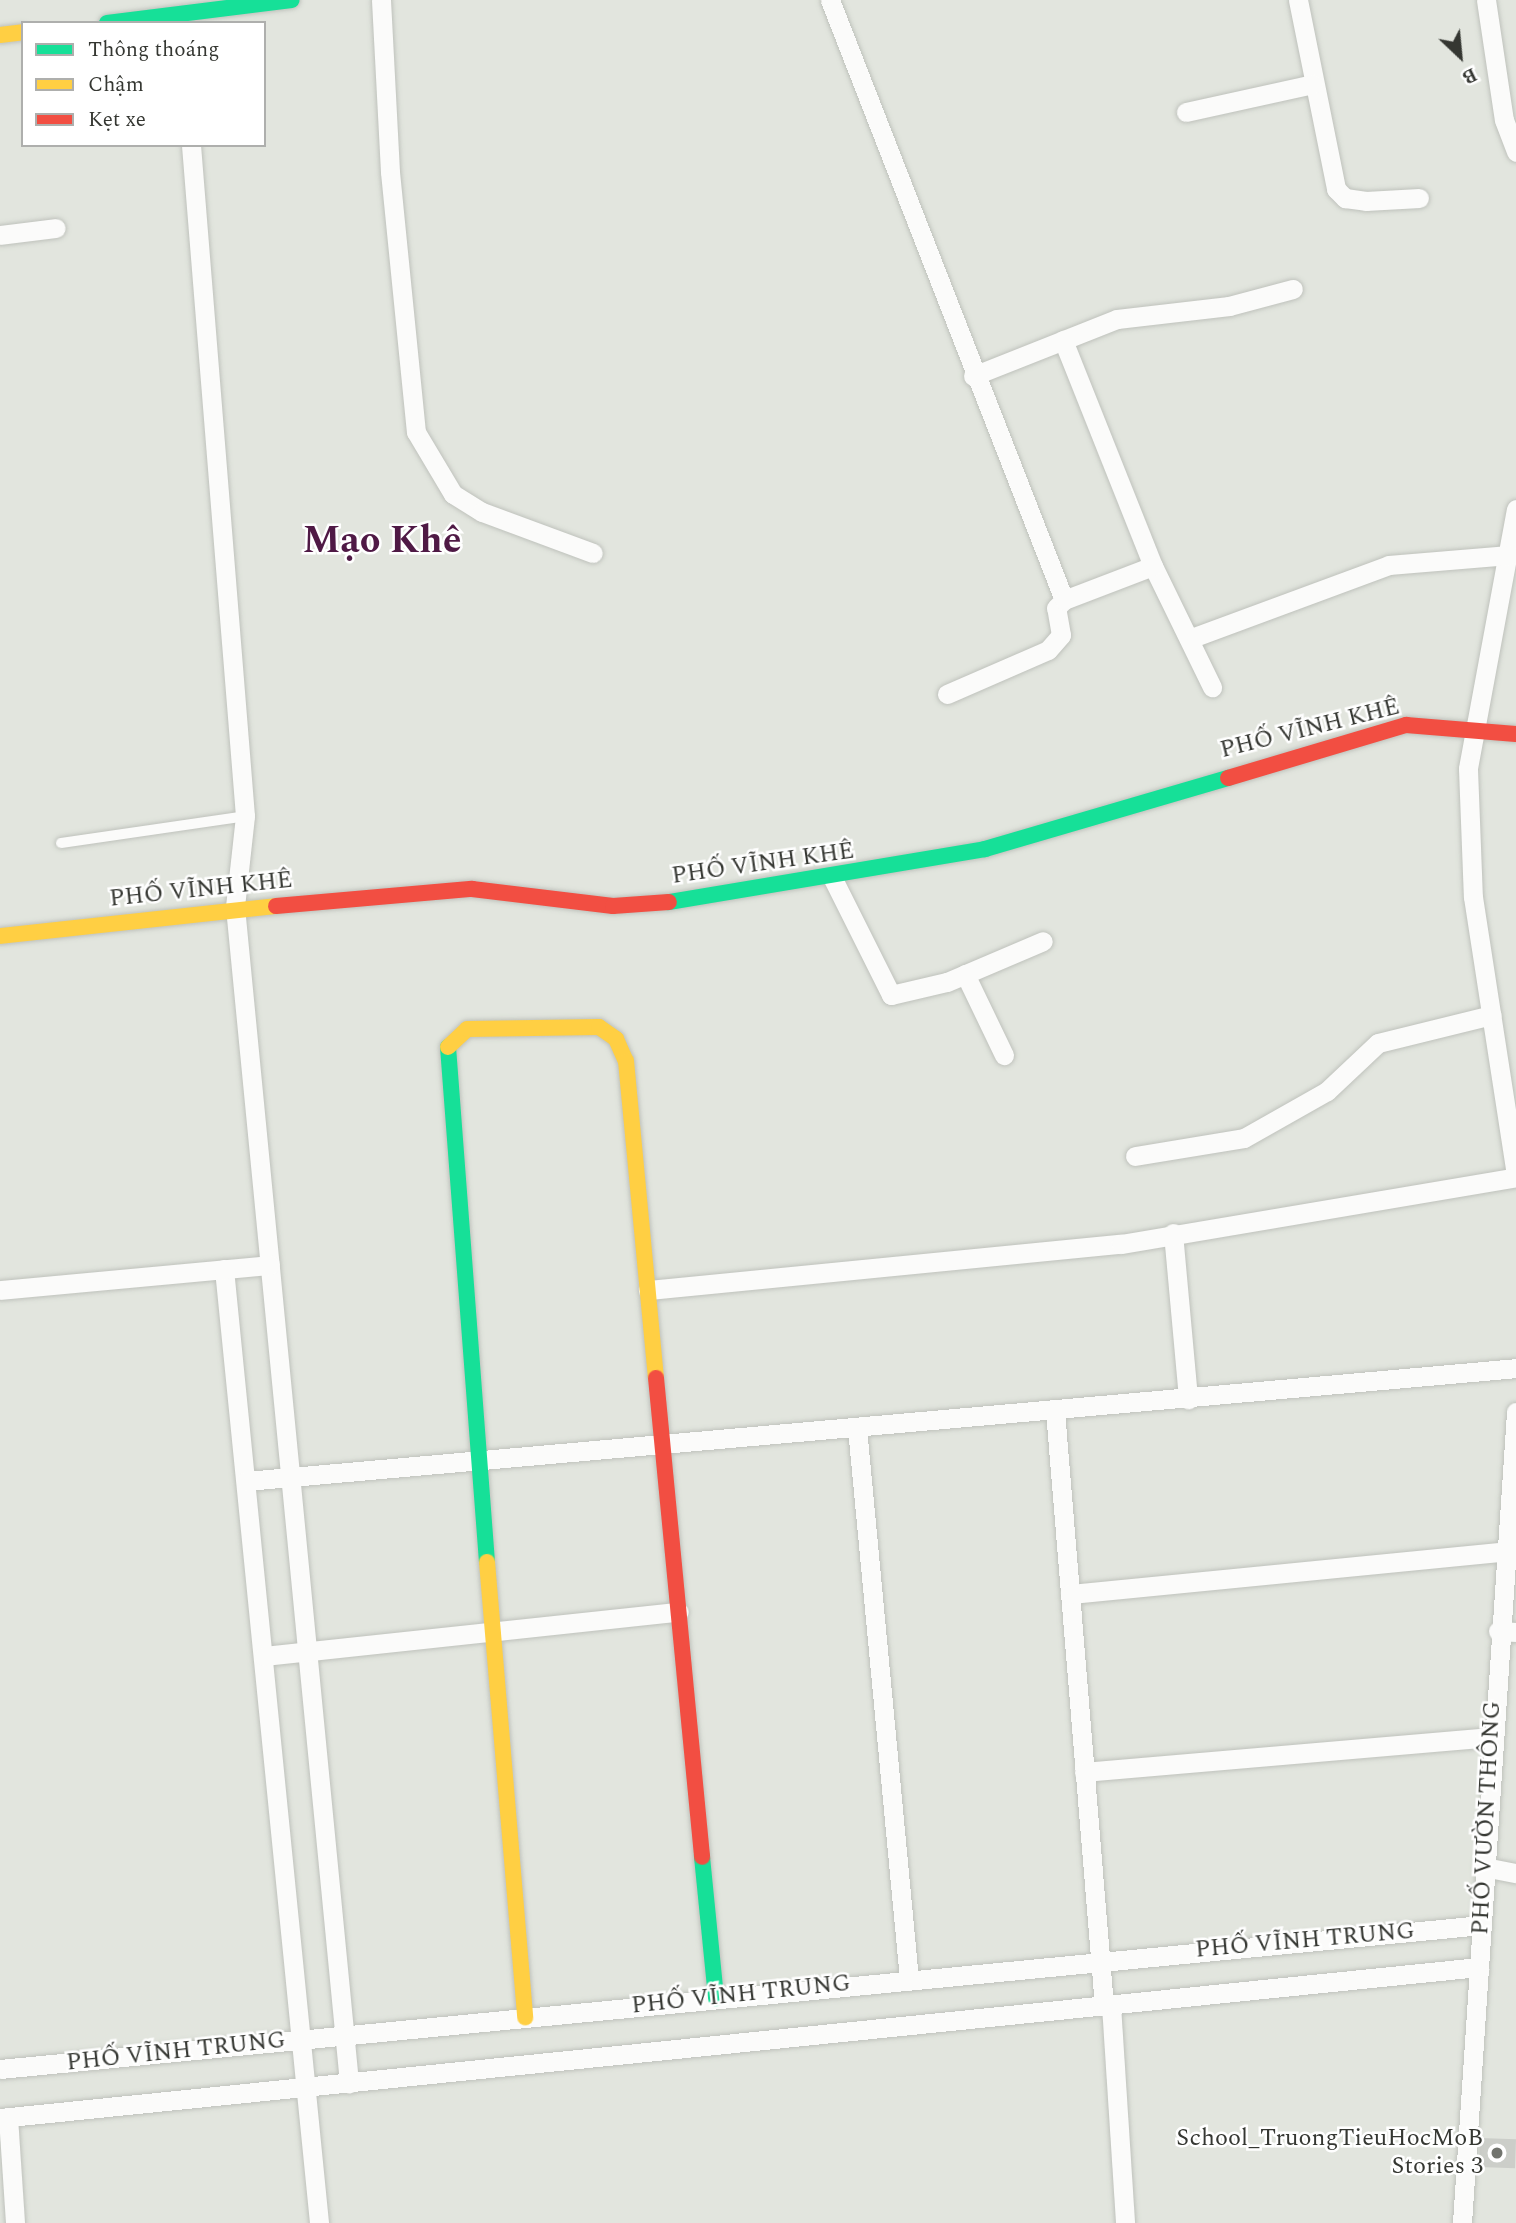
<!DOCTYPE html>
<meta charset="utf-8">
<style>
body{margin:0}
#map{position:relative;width:1516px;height:2223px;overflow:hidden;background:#e2e5de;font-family:Spectral,serif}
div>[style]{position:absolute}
.building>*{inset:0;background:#cccec9;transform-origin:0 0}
.roads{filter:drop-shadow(0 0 2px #bfc2bc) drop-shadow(0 0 2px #bfc2bc)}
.lane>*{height:10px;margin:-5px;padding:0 5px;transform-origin:5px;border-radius:5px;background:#fbfbfa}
.street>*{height:19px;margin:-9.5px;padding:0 9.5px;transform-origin:9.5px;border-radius:9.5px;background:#fbfbfa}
.fast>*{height:16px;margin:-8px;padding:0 8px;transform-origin:8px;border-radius:8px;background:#16e098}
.slow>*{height:16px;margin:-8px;padding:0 8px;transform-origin:8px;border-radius:8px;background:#ffcf43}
.jam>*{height:16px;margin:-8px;padding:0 8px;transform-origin:8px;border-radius:8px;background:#f24e42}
.dots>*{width:19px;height:19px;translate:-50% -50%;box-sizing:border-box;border:4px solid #fff;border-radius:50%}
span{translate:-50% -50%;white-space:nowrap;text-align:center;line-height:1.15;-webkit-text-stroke:5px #fff;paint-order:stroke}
.street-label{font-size:24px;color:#353732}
.poi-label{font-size:24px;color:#353732}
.right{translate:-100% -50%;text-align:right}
.town-label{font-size:38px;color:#4f1945;font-weight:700}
.legend{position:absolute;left:21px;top:21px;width:245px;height:126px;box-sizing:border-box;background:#fff;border:2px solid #aeafad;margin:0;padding:9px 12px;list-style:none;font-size:21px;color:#353732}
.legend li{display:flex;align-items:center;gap:14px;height:35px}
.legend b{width:35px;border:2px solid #aeafad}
.north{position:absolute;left:1425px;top:21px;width:70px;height:70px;-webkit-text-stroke:5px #fff;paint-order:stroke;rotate:154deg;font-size:19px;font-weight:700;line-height:28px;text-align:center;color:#353732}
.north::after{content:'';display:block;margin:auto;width:24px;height:32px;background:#353732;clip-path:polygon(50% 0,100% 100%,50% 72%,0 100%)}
</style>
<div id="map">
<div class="building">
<i style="left:1480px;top:2138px;width:36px;height:29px;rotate:2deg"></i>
</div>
<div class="roads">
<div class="lane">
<i style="left:61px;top:843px;width:186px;rotate:-8.3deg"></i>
</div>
<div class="street">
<i style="left:381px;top:0;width:172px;rotate:87deg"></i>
<i style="left:390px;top:172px;width:261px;rotate:84.3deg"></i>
<i style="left:416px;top:432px;width:72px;rotate:59.2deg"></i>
<i style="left:453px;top:494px;width:34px;rotate:32deg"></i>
<i style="left:482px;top:512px;width:118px;rotate:20.3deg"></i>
<i style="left:830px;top:0;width:644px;rotate:68.69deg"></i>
<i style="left:1298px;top:0;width:193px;rotate:78.6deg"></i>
<i style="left:1336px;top:189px;width:13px;rotate:45deg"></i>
<i style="left:1345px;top:198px;width:21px;rotate:8deg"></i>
<i style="left:1366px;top:201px;width:53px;rotate:-3.2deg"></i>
<i style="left:1486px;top:0;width:121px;rotate:81.5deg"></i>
<i style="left:1504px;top:120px;width:34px;rotate:69deg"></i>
<i style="left:1186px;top:112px;width:130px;rotate:-12.4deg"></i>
<i style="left:191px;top:145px;width:673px;rotate:85.4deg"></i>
<i style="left:245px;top:816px;width:92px;rotate:96.3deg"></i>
<i style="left:235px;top:907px;width:1182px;rotate:84.46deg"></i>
<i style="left:0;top:235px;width:56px;rotate:-7.1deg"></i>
<i style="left:1063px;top:340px;width:243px;rotate:68.3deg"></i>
<i style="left:1153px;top:566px;width:135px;rotate:64deg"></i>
<i style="left:973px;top:376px;width:155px;rotate:-21.6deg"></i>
<i style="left:1117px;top:319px;width:113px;rotate:-6.6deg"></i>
<i style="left:1229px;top:306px;width:66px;rotate:-14.9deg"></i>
<i style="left:1516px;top:509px;width:264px;rotate:100.5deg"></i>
<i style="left:1468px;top:769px;width:128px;rotate:87.8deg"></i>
<i style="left:1473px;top:897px;width:281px;rotate:81.2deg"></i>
<i style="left:1189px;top:639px;width:213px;rotate:-20.3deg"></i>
<i style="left:1389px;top:565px;width:120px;rotate:-4.8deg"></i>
<i style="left:947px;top:694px;width:110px;rotate:-23.5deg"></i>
<i style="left:1048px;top:650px;width:20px;rotate:-49deg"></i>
<i style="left:1061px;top:635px;width:27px;rotate:-100deg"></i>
<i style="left:1056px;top:608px;width:11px;rotate:-45deg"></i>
<i style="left:1064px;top:600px;width:95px;rotate:-20.9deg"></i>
<i style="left:832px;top:877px;width:132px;rotate:63.4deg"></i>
<i style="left:891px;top:995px;width:57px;rotate:-13.1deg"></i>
<i style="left:947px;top:982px;width:104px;rotate:-23.1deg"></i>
<i style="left:965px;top:974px;width:90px;rotate:64.3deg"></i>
<i style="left:1135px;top:1156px;width:110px;rotate:-9.4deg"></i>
<i style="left:1244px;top:1138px;width:95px;rotate:-29.5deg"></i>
<i style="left:1327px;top:1091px;width:70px;rotate:-43.3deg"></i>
<i style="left:1378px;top:1043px;width:117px;rotate:-13.8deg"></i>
<i style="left:1173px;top:1233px;width:167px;rotate:84.8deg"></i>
<i style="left:224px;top:1269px;width:959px;rotate:84.31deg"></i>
<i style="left:0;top:1290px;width:271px;rotate:-5.3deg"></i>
<i style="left:648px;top:1290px;width:475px;rotate:-5.6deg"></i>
<i style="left:1121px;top:1244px;width:401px;rotate:-9.6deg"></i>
<i style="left:1055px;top:1411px;width:597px;rotate:85.29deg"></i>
<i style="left:857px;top:1428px;width:553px;rotate:84.61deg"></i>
<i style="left:246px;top:1481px;width:1275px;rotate:-5.08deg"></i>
<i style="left:1070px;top:1594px;width:437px;rotate:-5.6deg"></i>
<i style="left:1498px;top:1631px;width:18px;rotate:3deg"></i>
<i style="left:264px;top:1656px;width:417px;rotate:-6.1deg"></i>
<i style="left:1084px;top:1772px;width:408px;rotate:-4.9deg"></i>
<i style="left:1484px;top:1867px;width:33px;rotate:11deg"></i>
<i style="left:1111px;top:2005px;width:218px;rotate:86.3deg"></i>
<i style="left:0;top:2069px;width:1488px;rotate:-5.55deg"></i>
<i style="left:8px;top:2117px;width:106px;rotate:86.2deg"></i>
<i style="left:0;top:2118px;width:1487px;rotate:-5.83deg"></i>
<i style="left:1462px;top:2223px;width:813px;rotate:-86.19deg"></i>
</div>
<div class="fast">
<i style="left:107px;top:23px;width:186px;rotate:-7.1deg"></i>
<i style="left:669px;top:902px;width:320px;rotate:-9.5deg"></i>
<i style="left:985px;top:849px;width:253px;rotate:-16.3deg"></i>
<i style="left:448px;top:1047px;width:516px;rotate:85.67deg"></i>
<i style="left:702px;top:1857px;width:142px;rotate:84.3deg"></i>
</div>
<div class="slow">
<i style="left:0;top:35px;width:23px;rotate:-7deg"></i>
<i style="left:0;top:936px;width:278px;rotate:-6.2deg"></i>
<i style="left:448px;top:1047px;width:26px;rotate:-43deg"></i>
<i style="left:467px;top:1029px;width:132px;rotate:-0.9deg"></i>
<i style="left:599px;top:1027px;width:21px;rotate:35deg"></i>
<i style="left:616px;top:1039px;width:24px;rotate:66deg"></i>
<i style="left:626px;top:1061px;width:318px;rotate:84.6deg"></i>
<i style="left:487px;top:1562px;width:457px;rotate:85.2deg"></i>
</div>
<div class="jam">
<i style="left:1228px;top:778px;width:186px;rotate:-16.6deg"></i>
<i style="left:1406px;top:725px;width:110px;rotate:4.7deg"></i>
<i style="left:276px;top:906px;width:197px;rotate:-5deg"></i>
<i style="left:472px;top:889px;width:142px;rotate:6.9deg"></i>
<i style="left:613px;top:906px;width:56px;rotate:-4.1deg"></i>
<i style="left:656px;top:1378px;width:481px;rotate:84.5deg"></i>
</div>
</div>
<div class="dots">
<i style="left:1497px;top:2153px;background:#72746e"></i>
</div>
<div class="street-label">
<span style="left:1310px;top:729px;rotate:-14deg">PHỐ VĨNH KHÊ</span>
<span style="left:763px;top:864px;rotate:-8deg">PHỐ VĨNH KHÊ</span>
<span style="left:201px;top:890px;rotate:-6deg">PHỐ VĨNH KHÊ</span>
<span style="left:1487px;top:1818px;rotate:-87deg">PHỐ VƯỜN THÔNG</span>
<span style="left:1305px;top:1941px;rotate:-5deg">PHỐ VĨNH TRUNG</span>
<span style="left:741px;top:1995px;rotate:-6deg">PHỐ VĨNH TRUNG</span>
<span style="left:176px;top:2052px;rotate:-6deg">PHỐ VĨNH TRUNG</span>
</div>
<div class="poi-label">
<span class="right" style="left:1483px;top:2153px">School_TruongTieuHocMoB<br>Stories 3</span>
</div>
<div class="town-label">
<span style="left:382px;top:542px">Mạo Khê</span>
</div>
<ul class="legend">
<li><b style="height:9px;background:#16e098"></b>Thông thoáng</li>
<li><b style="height:9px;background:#ffcf43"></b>Chậm</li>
<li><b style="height:9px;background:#f24e42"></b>Kẹt xe</li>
</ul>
<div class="north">B</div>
</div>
